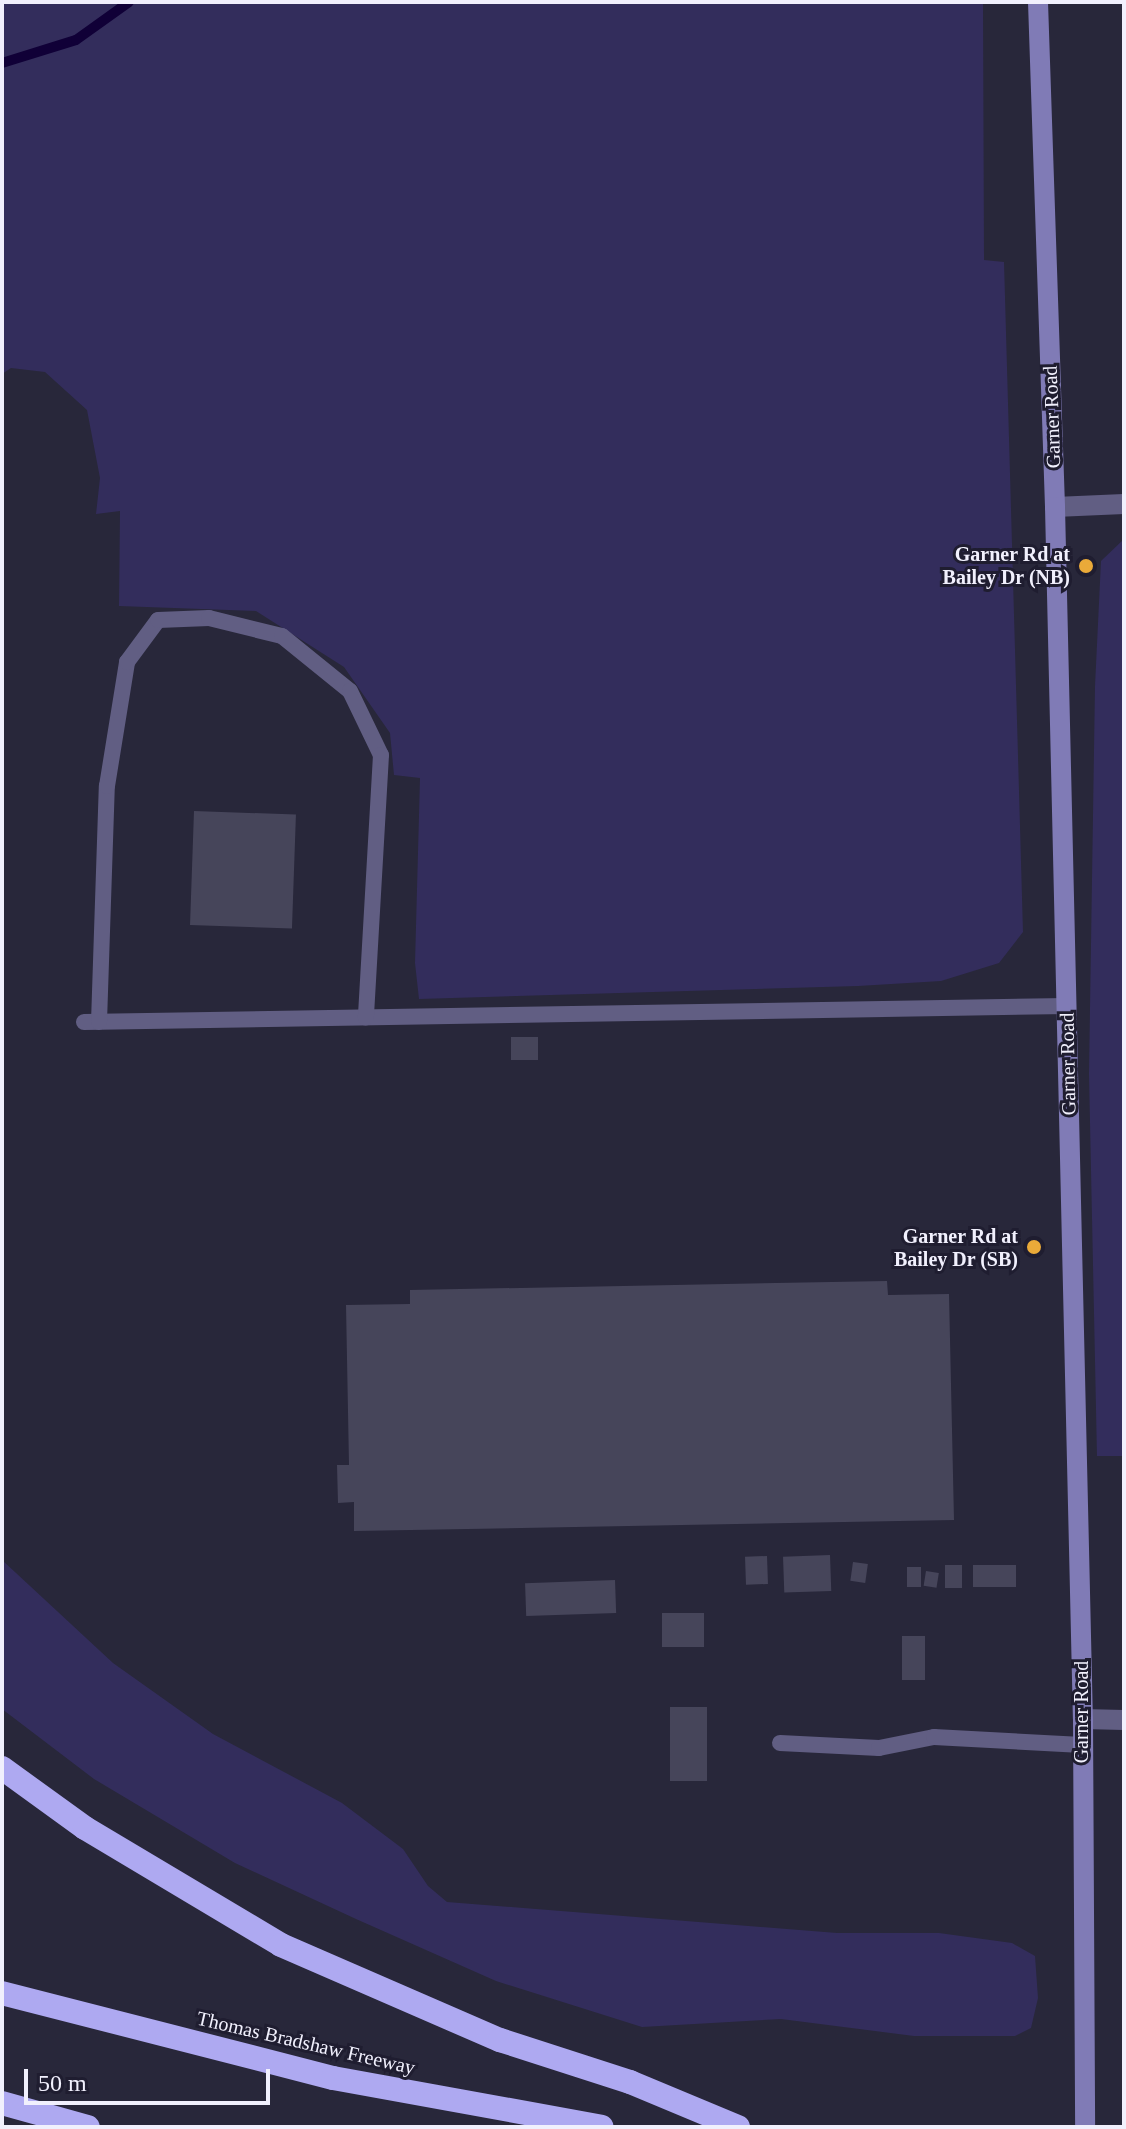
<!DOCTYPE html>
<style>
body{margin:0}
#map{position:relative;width:1126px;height:2129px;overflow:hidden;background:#28273a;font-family:Georgia,serif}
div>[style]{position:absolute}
.green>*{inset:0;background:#332d5c}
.stream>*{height:10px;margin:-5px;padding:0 5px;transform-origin:5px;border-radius:5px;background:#100037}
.building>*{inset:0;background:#46455a;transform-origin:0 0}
.service>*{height:16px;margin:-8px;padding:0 8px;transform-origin:8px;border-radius:8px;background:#615e83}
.minor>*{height:20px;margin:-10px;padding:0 10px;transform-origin:10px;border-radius:10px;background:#615e83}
.secondary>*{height:20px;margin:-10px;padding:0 10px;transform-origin:10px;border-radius:10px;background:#807bb6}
.motorway>*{height:24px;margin:-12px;padding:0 12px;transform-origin:12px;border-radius:12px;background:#aea9f1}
.dots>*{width:22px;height:22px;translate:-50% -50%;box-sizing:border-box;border:4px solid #1f1d30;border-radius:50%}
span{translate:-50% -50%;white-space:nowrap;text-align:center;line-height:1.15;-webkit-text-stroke:6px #1f1d30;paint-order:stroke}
.street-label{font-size:20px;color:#f1f0fd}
.poi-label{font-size:20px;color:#f1f0fd;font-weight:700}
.right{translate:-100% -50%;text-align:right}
.frame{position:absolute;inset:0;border:4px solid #f1f0fd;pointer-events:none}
.scale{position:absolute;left:24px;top:2069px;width:246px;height:36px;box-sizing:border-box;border:4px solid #f1f0fd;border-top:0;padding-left:10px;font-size:24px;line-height:28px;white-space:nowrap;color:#f1f0fd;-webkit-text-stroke:6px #1f1d30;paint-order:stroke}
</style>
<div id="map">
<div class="green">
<i style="clip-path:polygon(2px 2px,983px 2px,984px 260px,1004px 262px,1023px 932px,999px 963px,941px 981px,858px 986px,419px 999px,415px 963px,420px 778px,394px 775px,390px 733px,344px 667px,256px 611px,119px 606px,120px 511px,96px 514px,100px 478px,87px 410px,45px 372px,11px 368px,2px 374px)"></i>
<i style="clip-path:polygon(1124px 539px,1124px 1456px,1097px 1456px,1089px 1074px,1095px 686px,1101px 561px)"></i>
<i style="clip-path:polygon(2px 1560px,113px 1663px,213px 1734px,342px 1803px,403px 1849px,428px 1886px,447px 1902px,837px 1933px,939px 1933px,1012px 1943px,1035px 1956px,1038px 1998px,1031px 2028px,1015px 2036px,914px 2036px,781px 2019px,642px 2027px,496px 1981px,356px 1919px,235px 1863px,94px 1779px,2px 1709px)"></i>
</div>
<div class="stream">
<i style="left:2px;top:63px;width:77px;rotate:-17.3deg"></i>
<i style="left:76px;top:40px;width:65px;rotate:-35.6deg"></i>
</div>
<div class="building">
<i style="left:194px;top:811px;width:102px;height:114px;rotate:2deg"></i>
<i style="left:538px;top:1037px;width:23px;height:27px;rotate:90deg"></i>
<i style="clip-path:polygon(887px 1281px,888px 1295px,949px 1294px,954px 1520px,354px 1531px,354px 1502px,338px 1503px,337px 1465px,349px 1465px,346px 1305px,410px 1304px,410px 1290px)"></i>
<i style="left:830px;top:1555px;width:36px;height:47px;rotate:88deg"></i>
<i style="left:767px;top:1556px;width:28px;height:22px;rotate:88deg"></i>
<i style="left:853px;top:1562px;width:15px;height:19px;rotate:8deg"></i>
<i style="left:945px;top:1565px;width:17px;height:23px"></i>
<i style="left:1016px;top:1565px;width:22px;height:43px;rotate:90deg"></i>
<i style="left:907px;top:1567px;width:14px;height:20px"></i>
<i style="left:926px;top:1571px;width:13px;height:15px;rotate:9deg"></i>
<i style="left:615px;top:1580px;width:33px;height:90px;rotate:88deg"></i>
<i style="left:662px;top:1613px;width:42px;height:34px"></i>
<i style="left:902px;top:1636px;width:23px;height:44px"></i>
<i style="left:670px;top:1707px;width:37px;height:74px"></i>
</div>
<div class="service">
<i style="left:84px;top:1022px;width:983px;rotate:-0.93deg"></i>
<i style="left:99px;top:1022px;width:236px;rotate:-88.1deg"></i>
<i style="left:107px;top:786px;width:126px;rotate:-80.8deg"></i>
<i style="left:127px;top:662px;width:52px;rotate:-53.6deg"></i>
<i style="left:158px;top:620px;width:51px;rotate:-2.2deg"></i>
<i style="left:209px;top:618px;width:75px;rotate:13.9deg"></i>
<i style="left:282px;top:636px;width:87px;rotate:39deg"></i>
<i style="left:350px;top:691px;width:71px;rotate:64.2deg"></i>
<i style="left:381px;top:755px;width:263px;rotate:93.3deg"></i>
<i style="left:780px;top:1743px;width:99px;rotate:2.9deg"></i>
<i style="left:879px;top:1748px;width:56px;rotate:-11.3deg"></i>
<i style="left:934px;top:1737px;width:148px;rotate:3.1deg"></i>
</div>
<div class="minor">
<i style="left:1055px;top:507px;width:69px;rotate:-2.5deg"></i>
<i style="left:1083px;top:1719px;width:41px;rotate:1.4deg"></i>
</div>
<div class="secondary">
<i style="left:1038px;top:2px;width:505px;rotate:88.07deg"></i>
<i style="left:1055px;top:507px;width:1212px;rotate:88.68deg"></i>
<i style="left:1083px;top:1719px;width:408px;rotate:89.7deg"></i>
</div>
<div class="motorway">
<i style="left:2px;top:1768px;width:102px;rotate:35.9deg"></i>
<i style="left:85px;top:1828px;width:228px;rotate:30.8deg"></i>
<i style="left:281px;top:1945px;width:239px;rotate:23.5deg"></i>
<i style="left:500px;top:2040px;width:137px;rotate:17.9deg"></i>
<i style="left:630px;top:2082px;width:117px;rotate:22.6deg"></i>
<i style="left:2px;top:1993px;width:342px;rotate:14.4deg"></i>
<i style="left:333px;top:2078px;width:273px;rotate:10.3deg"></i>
<i style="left:2px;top:2103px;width:89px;rotate:15.6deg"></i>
</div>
<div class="dots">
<i style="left:1086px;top:566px;background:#eaaa39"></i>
<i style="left:1034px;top:1247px;background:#eaaa39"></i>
</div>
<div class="street-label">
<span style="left:1052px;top:417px;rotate:-92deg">Garner Road</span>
<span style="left:1068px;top:1064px;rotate:-91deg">Garner Road</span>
<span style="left:1081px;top:1712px;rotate:-90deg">Garner Road</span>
<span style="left:306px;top:2043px;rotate:13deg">Thomas Bradshaw Freeway</span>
</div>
<div class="poi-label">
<span class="right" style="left:1070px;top:566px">Garner Rd at<br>Bailey Dr (NB)</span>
<span class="right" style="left:1018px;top:1248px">Garner Rd at<br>Bailey Dr (SB)</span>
</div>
<div class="frame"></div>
<div class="scale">50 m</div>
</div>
